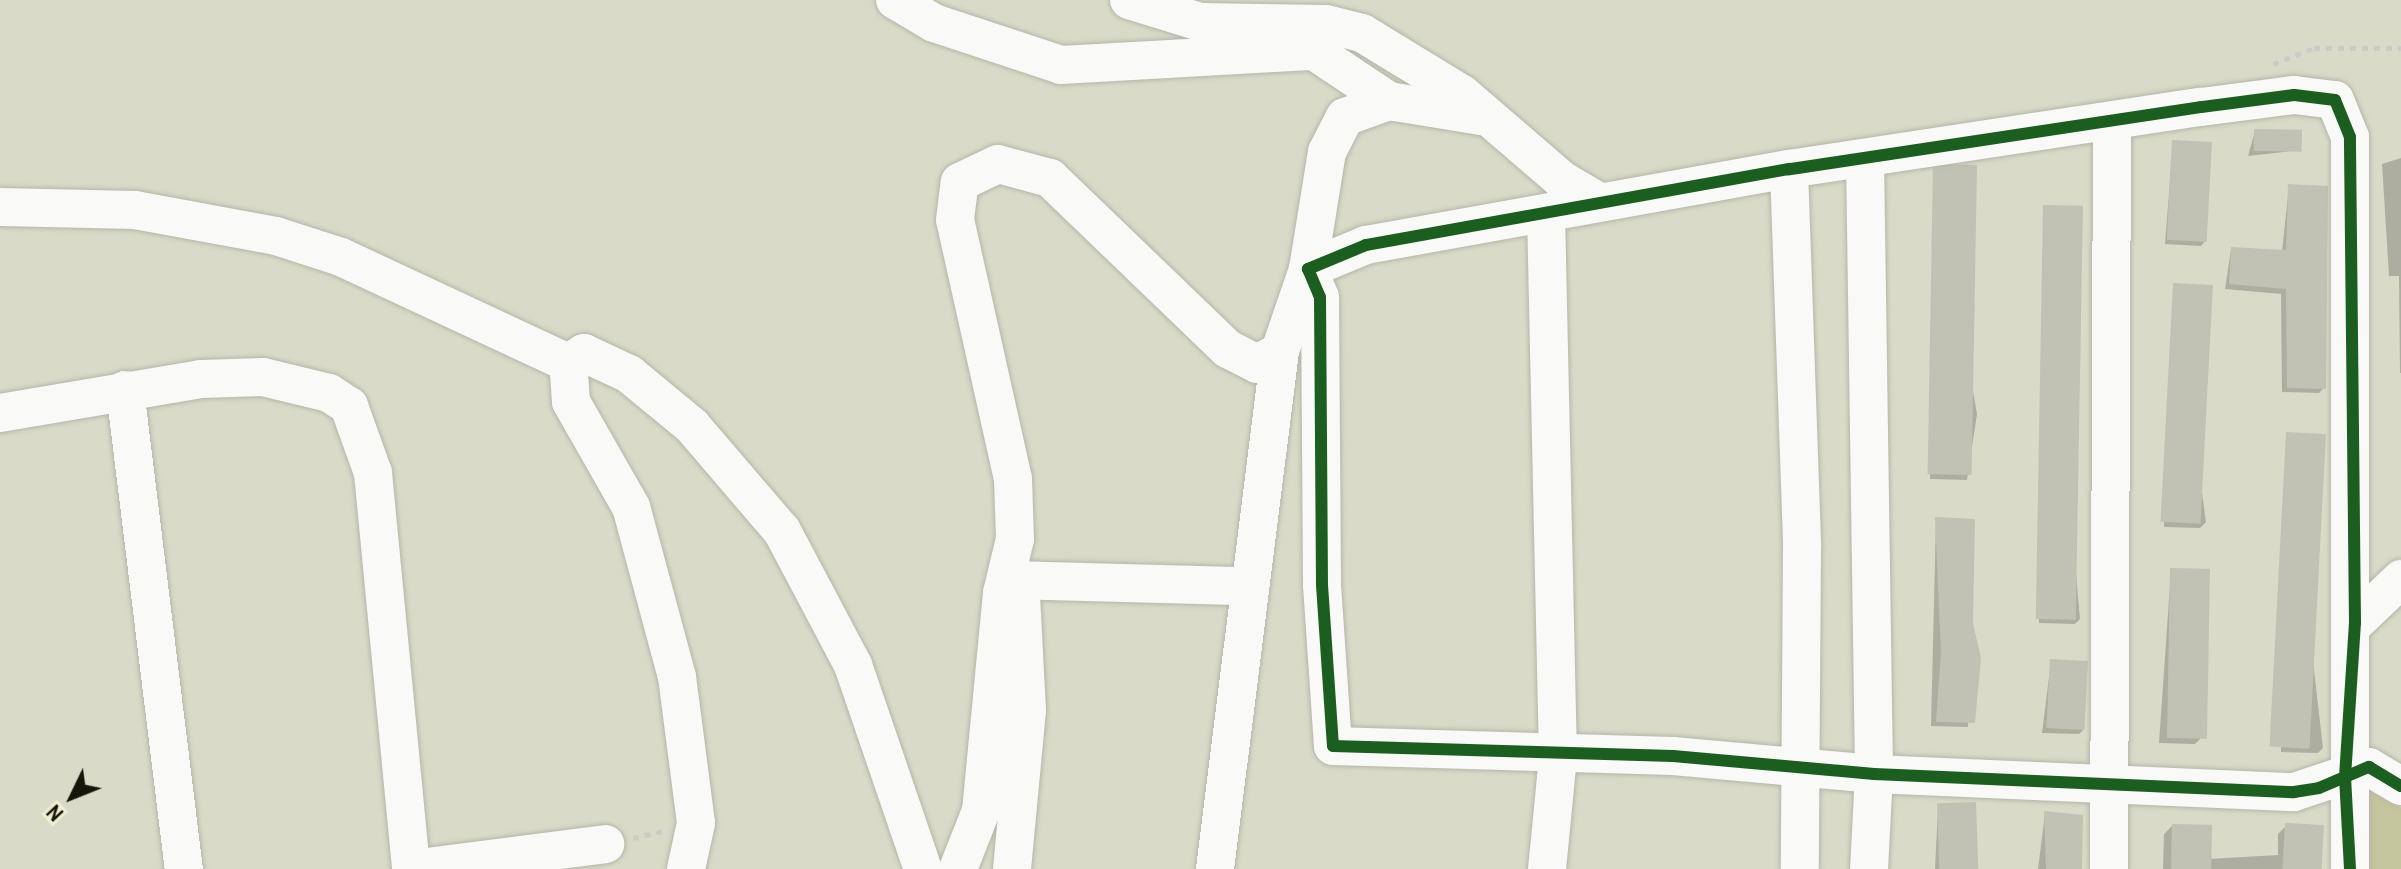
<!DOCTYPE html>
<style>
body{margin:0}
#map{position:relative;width:2401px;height:869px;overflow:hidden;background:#dadac9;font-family:"Archivo Narrow",sans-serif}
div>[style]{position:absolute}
.green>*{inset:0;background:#c5c59e}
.shadow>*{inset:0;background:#0003}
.building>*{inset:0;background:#c2c2b4;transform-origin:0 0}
.path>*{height:5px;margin-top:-2.5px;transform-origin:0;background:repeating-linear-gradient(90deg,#ccccc6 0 6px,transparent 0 12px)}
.roads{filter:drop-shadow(0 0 2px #b6b6a8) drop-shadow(0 0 2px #b6b6a8)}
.minor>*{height:38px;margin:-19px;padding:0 19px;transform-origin:19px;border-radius:19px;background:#f9f9f7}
.cycleway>*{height:12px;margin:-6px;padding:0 6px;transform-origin:6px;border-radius:6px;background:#1b5e20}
span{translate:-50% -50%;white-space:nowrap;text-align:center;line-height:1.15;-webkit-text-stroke:7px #eff0ce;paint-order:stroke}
.north{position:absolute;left:32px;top:757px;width:80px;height:80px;-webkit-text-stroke:6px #eff0ce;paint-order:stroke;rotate:227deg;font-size:22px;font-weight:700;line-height:32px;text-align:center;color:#16150a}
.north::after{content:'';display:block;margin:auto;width:28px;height:36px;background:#16150a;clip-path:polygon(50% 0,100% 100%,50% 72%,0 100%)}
</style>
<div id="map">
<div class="green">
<i style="clip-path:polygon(2371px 792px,2401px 808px,2401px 869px,2361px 869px,2360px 798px)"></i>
</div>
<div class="shadow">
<i style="clip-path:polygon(2255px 131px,2300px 150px,2248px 156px)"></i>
<i style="clip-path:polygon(2173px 142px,2206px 240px,2201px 246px,2165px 244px)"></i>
<i style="clip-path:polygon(2401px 158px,2401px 373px,2400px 373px,2399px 276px,2389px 276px,2382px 164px)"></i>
<i style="clip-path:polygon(1934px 173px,1977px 414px,1967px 480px,1930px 479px)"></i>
<i style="clip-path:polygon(2289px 186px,2324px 388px,2319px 393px,2282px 392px,2281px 294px,2225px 289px,2231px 249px,2282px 252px)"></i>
<i style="clip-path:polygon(2044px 207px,2080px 619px,2075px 624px,2039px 623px)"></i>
<i style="clip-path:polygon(2174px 285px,2206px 522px,2200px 528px,2164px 527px)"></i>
<i style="clip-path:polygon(2287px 434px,2323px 748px,2318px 753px,2281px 752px)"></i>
<i style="clip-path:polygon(1936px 519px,1971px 624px,1968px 727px,1931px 726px)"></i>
<i style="clip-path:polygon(2171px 570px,2200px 739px,2195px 744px,2159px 743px)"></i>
<i style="clip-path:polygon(2051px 661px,2084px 729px,2079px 734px,2042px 733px)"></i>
<i style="clip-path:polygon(1938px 807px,1978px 869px,1935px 869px)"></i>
<i style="clip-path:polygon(2045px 813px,2080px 869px,2038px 869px)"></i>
<i style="clip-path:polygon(2172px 826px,2208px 859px,2278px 855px,2278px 834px,2286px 826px,2322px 869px,2163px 869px,2164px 834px)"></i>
</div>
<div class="building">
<i style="left:2254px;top:129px;width:48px;height:22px;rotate:1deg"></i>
<i style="left:2172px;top:140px;width:40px;height:100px;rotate:3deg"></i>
<i style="left:1977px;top:165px;width:310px;height:44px;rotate:91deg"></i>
<i style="clip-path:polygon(2288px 184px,2328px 186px,2326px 389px,2287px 388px,2286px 289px,2229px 284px,2231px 247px,2286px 250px)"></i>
<i style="left:2043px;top:205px;width:40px;height:414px;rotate:1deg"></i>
<i style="left:2173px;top:283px;width:40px;height:239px;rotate:3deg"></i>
<i style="left:2286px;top:432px;width:40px;height:315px;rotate:3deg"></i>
<i style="clip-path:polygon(1935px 517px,1975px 519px,1973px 623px,1981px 658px,1975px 723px,1936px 722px,1941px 652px)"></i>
<i style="left:2170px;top:568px;width:40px;height:170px;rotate:1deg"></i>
<i style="left:2050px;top:659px;width:38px;height:69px;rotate:3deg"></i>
<i style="left:1976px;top:802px;width:67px;height:39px;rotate:88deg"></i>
<i style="clip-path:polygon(2044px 811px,2083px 815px,2082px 869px,2046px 869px)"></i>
<i style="left:2285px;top:823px;width:39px;height:46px;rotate:3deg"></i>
<i style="left:2172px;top:824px;width:40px;height:45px;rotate:1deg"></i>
</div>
<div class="path">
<i style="left:2273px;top:64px;width:44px;rotate:-21.3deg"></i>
<i style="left:2314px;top:48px;width:87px"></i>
<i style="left:633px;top:838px;width:31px;rotate:-13deg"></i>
</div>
<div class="roads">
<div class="minor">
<i style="left:895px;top:0;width:45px;rotate:30.5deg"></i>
<i style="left:934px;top:23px;width:134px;rotate:18.3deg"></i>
<i style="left:1061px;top:65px;width:253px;rotate:-3.2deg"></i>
<i style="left:1314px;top:51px;width:90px;rotate:33.7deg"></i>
<i style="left:1129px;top:0;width:74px;rotate:17.2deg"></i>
<i style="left:1200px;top:22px;width:126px;rotate:0.9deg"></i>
<i style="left:1326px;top:24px;width:37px;rotate:14deg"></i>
<i style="left:1362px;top:33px;width:117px;rotate:31.4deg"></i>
<i style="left:1462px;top:94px;width:132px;rotate:40.7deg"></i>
<i style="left:1562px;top:180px;width:43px;rotate:30.7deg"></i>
<i style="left:1865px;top:158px;width:616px;rotate:89.16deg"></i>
<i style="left:1874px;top:774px;width:95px;rotate:93deg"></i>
<i style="left:1789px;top:169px;width:379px;rotate:88deg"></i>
<i style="left:1802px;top:548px;width:321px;rotate:90.4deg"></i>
<i style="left:0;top:207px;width:135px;rotate:1.3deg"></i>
<i style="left:135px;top:210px;width:143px;rotate:10.4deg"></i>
<i style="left:276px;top:236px;width:68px;rotate:17.9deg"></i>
<i style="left:341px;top:257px;width:251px;rotate:25deg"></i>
<i style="left:1546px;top:213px;width:544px;rotate:88.74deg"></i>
<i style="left:1558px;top:757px;width:113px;rotate:95.6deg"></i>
<i style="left:1308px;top:269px;width:63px;rotate:-22.5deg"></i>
<i style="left:1366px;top:245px;width:430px;rotate:-10.2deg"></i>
<i style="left:1789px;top:169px;width:417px;rotate:-8.6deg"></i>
<i style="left:2201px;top:107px;width:94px;rotate:-7.4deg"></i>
<i style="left:2294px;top:95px;width:41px;rotate:7deg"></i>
<i style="left:2335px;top:100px;width:40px;rotate:68deg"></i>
<i style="left:2350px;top:137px;width:732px;rotate:90deg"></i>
<i style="left:1308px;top:269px;width:30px;rotate:67deg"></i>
<i style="left:1320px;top:297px;width:288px;rotate:89.6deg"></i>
<i style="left:1322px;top:585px;width:161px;rotate:86.1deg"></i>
<i style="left:1333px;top:746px;width:340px;rotate:1.7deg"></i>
<i style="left:1673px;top:756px;width:202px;rotate:5.1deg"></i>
<i style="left:1874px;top:774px;width:420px;rotate:2.5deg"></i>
<i style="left:2294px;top:792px;width:79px;rotate:-18.4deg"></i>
<i style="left:2369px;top:767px;width:37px;rotate:31deg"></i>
<i style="left:125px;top:390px;width:483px;rotate:83deg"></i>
<i style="left:0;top:413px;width:204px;rotate:-9.6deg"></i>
<i style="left:201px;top:379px;width:62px;rotate:-1.8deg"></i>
<i style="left:263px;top:377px;width:68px;rotate:13.6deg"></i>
<i style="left:329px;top:393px;width:24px;rotate:33deg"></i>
<i style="left:349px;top:406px;width:71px;rotate:70.3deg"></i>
<i style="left:373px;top:473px;width:398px;rotate:84.5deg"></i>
<i style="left:1010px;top:580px;width:236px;rotate:1.5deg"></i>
<i style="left:2355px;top:623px;width:64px;rotate:-43.7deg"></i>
<i style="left:411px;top:869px;width:196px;rotate:-7.3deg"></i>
<i style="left:686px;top:869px;width:47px;rotate:-77.7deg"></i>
<i style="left:696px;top:823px;width:147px;rotate:-97.4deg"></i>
<i style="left:677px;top:677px;width:176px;rotate:-105.1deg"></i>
<i style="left:631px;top:507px;width:121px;rotate:-119.7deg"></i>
<i style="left:571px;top:402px;width:39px;rotate:-94deg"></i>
<i style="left:568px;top:363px;width:19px;rotate:-32deg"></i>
<i style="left:584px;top:353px;width:50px;rotate:25deg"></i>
<i style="left:629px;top:374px;width:82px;rotate:39.5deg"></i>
<i style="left:692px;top:426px;width:138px;rotate:49.4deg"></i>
<i style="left:782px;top:531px;width:152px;rotate:62.1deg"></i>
<i style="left:853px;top:665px;width:216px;rotate:71.1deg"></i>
<i style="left:958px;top:869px;width:62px;rotate:-68.4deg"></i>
<i style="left:981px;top:811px;width:219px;rotate:-84.5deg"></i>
<i style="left:1002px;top:593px;width:56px;rotate:-76.5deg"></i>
<i style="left:1015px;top:539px;width:60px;rotate:-91.9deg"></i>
<i style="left:1013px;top:479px;width:265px;rotate:-102.6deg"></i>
<i style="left:955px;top:220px;width:38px;rotate:-83deg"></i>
<i style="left:960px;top:182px;width:42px;rotate:-25.3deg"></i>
<i style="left:998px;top:164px;width:54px;rotate:15.1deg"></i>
<i style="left:1050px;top:178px;width:247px;rotate:43.9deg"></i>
<i style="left:1228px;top:349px;width:33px;rotate:27deg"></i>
<i style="left:1257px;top:364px;width:26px;rotate:-29deg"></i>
<i style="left:1012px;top:869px;width:160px;rotate:-84.6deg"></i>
<i style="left:1027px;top:710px;width:115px;rotate:-93deg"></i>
<i style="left:1215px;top:869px;width:522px;rotate:-82.85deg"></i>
<i style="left:1280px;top:351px;width:87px;rotate:-71.1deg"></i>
<i style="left:1308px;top:269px;width:119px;rotate:-80.8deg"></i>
<i style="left:1327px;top:152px;width:39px;rotate:-63deg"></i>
<i style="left:1345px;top:117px;width:47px;rotate:-20deg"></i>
<i style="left:1389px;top:101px;width:99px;rotate:9.3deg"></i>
<i style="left:2109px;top:869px;width:747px;rotate:-89.77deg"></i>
</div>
</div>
<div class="cycleway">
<i style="left:2350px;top:869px;width:92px;rotate:-93.1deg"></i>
<i style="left:2345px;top:777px;width:154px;rotate:-86.3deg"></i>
<i style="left:2355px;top:623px;width:486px;rotate:-90.6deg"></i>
<i style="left:2350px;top:137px;width:40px;rotate:-112deg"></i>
<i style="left:2335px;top:100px;width:41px;rotate:-173deg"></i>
<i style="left:2294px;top:95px;width:94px;rotate:172.6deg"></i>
<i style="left:2201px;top:107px;width:417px;rotate:171.4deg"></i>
<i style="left:1789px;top:169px;width:430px;rotate:169.8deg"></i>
<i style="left:1366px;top:245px;width:63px;rotate:157.5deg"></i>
<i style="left:1308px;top:269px;width:30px;rotate:67deg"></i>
<i style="left:1320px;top:297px;width:288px;rotate:89.6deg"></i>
<i style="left:1322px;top:585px;width:161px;rotate:86.1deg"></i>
<i style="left:1333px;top:746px;width:340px;rotate:1.7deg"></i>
<i style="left:1673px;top:756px;width:202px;rotate:5.1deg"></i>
<i style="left:1874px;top:774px;width:420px;rotate:2.5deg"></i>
<i style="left:2294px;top:792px;width:25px;rotate:-9deg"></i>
<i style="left:2319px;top:788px;width:28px;rotate:-23deg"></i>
<i style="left:2345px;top:777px;width:26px;rotate:-23deg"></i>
<i style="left:2369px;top:767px;width:37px;rotate:31deg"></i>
</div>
<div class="north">N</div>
</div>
